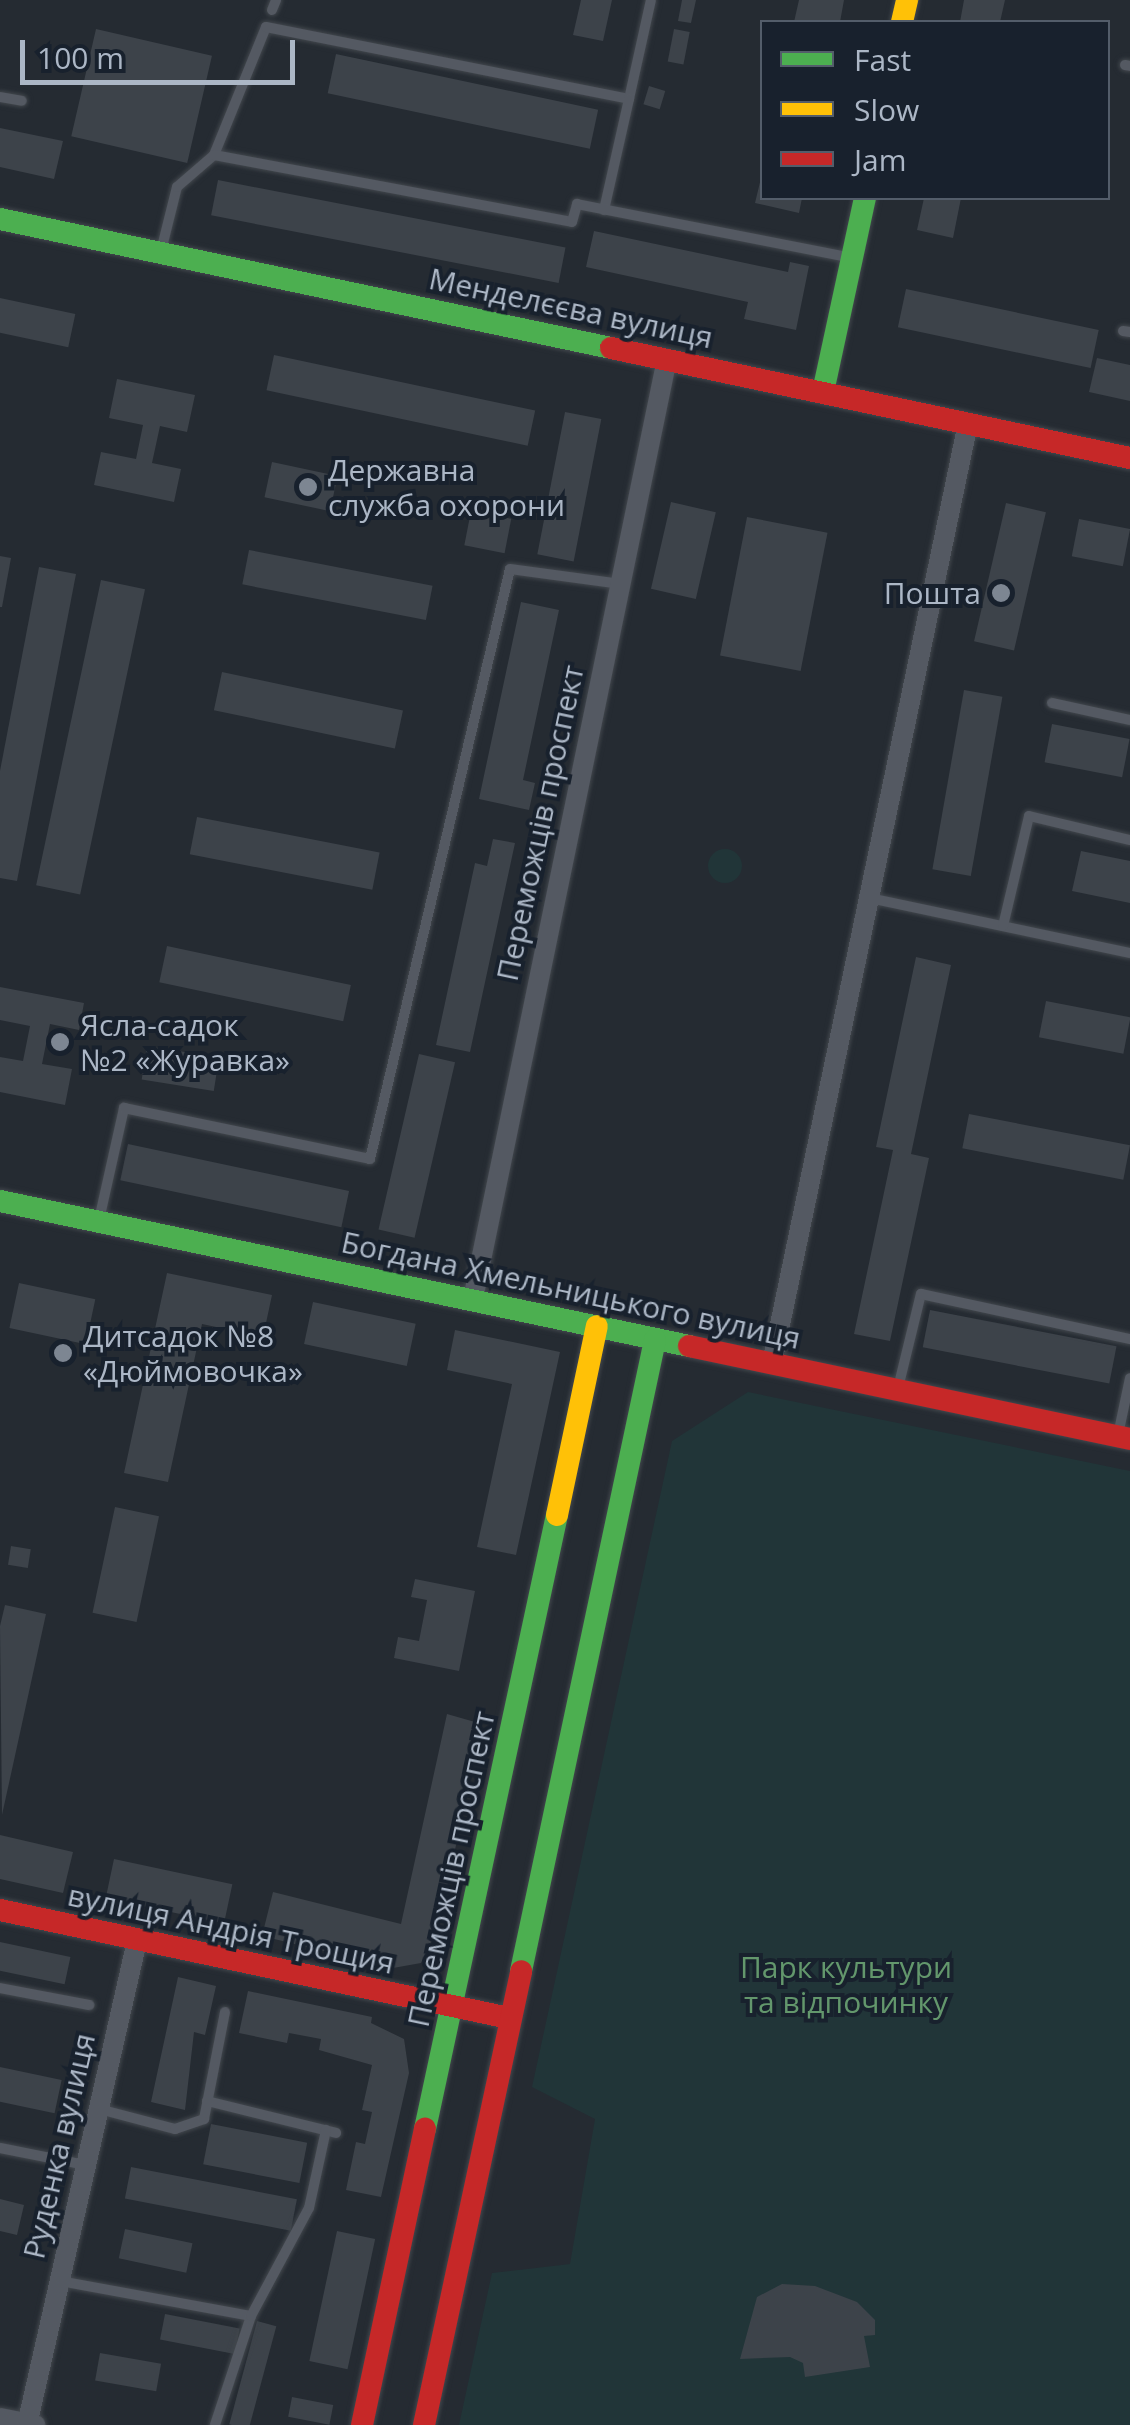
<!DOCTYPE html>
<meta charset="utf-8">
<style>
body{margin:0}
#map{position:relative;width:1130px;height:2425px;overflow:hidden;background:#252b32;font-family:"Open Sans",sans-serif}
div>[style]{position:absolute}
.green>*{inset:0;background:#213538}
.round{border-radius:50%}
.building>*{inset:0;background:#3d434a;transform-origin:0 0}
.roads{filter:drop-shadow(0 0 2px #42474d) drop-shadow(0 0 2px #42474d)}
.lane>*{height:10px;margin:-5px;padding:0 5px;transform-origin:5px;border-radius:5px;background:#545962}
.street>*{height:20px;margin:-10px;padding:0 10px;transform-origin:10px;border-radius:10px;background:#545962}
.fast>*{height:22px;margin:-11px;padding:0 11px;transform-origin:11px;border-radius:11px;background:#4caf50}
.slow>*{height:22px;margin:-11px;padding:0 11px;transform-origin:11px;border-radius:11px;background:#ffc107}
.jam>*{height:22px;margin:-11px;padding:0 11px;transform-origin:11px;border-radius:11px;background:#c62828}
.dots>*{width:28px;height:28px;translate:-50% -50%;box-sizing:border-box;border:5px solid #18212d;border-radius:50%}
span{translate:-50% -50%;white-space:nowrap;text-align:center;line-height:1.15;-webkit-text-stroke:8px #18212d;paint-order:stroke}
.street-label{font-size:30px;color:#acb7c6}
.poi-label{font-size:30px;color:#acb7c6}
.left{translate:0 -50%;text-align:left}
.right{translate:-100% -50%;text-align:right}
.park-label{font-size:30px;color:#63976c}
.legend{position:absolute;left:760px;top:20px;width:350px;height:180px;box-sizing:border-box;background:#18212d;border:2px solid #535d6a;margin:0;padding:12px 18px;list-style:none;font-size:30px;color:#acb7c6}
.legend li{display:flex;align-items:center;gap:20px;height:50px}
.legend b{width:50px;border:2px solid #535d6a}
.scale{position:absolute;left:20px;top:40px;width:275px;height:45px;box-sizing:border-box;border:5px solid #acb7c6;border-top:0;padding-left:12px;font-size:30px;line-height:35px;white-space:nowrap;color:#acb7c6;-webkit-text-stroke:8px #18212d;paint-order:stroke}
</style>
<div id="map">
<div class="green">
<i class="round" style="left:708px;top:849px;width:34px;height:34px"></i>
<i style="clip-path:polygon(748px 1392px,1130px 1471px,1130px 2425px,459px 2425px,492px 2273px,570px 2264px,595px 2119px,532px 2087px,672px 1441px)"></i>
</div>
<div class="building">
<i style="clip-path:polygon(581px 0,612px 0,603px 41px,573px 35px)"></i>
<i style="clip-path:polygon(682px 0,696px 0,691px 23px,678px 21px)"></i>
<i style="clip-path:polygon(799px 0,844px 0,840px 22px,794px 22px)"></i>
<i style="clip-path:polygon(964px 0,1005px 0,1000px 22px,960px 22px)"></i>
<i style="left:96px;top:29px;width:119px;height:110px;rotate:13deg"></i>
<i style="left:674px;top:29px;width:16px;height:33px;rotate:11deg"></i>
<i style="left:336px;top:54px;width:268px;height:40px;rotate:12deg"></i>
<i style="left:649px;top:86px;width:17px;height:19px;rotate:17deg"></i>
<i style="clip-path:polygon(0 128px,63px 141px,54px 179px,0 167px)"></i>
<i style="clip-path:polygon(761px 178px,762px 198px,802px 198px,799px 213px,755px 203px)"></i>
<i style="left:218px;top:180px;width:354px;height:36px;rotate:11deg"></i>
<i style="clip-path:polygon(924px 198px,961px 198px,953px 238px,917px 230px)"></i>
<i style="clip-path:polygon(594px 231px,788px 272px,790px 262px,809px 266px,796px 330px,744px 319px,748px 302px,586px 267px)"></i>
<i style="left:906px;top:289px;width:197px;height:39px;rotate:12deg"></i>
<i style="left:0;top:298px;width:77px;height:34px;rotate:12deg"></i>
<i style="left:274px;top:355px;width:267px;height:36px;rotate:12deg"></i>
<i style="clip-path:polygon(1097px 358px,1130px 365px,1130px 401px,1089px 392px)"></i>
<i style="clip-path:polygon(117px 379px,195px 395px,187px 432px,160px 426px,152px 463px,181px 469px,174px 502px,94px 485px,101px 452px,136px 459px,143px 425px,109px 418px)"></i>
<i style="left:565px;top:412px;width:37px;height:145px;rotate:11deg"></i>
<i style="left:272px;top:462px;width:67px;height:36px;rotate:12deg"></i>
<i style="left:671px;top:502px;width:46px;height:89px;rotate:13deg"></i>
<i style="left:1006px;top:503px;width:41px;height:142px;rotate:13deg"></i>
<i style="left:471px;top:511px;width:41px;height:35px;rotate:11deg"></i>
<i style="left:747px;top:517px;width:82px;height:141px;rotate:11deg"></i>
<i style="left:1079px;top:519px;width:52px;height:38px;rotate:11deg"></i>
<i style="left:249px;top:550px;width:187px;height:35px;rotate:11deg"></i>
<i style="clip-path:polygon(0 556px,11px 558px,2px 607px,0 607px)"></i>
<i style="clip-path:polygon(39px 567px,76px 574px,17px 881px,0 878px,0 771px)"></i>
<i style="left:101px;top:580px;width:45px;height:312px;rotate:12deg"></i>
<i style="clip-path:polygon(521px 602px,559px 610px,523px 780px,535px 783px,529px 810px,479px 799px)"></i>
<i style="left:222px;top:672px;width:185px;height:39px;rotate:12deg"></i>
<i style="left:964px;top:690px;width:39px;height:182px;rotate:10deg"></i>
<i style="left:1052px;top:724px;width:79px;height:39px;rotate:11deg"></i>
<i style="left:197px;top:817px;width:186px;height:38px;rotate:11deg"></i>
<i style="clip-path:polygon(493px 839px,515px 843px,470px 1052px,436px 1045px,475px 863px,487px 866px)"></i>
<i style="clip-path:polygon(1081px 851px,1130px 861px,1130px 903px,1072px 891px)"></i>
<i style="left:167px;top:946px;width:188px;height:37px;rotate:12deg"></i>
<i style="clip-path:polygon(916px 957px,951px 965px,911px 1154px,929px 1158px,890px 1341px,854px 1334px,893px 1150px,876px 1147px)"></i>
<i style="clip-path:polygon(0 987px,84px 1003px,79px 1030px,50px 1024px,42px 1064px,72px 1069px,65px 1105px,0 1092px,0 1057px,23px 1061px,30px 1026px,0 1020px)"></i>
<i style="left:1046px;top:1001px;width:86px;height:37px;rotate:11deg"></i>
<i style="left:147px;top:1046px;width:73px;height:34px;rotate:9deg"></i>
<i style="left:419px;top:1054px;width:37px;height:180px;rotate:13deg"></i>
<i style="left:969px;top:1114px;width:164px;height:35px;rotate:11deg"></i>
<i style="left:128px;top:1144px;width:226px;height:37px;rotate:12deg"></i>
<i style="clip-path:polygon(167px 1273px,272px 1295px,263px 1337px,202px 1324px,168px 1482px,124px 1473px)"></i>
<i style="left:19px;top:1283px;width:78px;height:46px;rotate:12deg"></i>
<i style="left:313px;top:1302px;width:105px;height:43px;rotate:12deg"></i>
<i style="left:930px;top:1310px;width:190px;height:38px;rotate:11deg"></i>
<i style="clip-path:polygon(455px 1330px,560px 1352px,516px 1555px,477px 1547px,512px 1384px,447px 1370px)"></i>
<i style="left:115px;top:1507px;width:45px;height:108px;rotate:12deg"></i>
<i style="left:11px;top:1546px;width:20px;height:19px;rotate:9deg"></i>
<i style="clip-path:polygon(415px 1579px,475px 1591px,459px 1671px,394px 1658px,398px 1637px,419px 1641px,427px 1600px,411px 1597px)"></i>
<i style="clip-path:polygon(5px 1605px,46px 1614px,2px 1815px,0 1626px)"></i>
<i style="clip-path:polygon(447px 1714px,482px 1724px,438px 1929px,421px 1963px,393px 1968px,262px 1936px,273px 1892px,401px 1924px)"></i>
<i style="clip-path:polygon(0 1835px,73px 1852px,63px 1893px,0 1879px)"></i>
<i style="left:114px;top:1859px;width:121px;height:40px;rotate:12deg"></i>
<i style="left:0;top:1942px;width:72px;height:28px;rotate:12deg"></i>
<i style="clip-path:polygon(178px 1977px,216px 1986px,205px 2035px,194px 2032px,185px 2110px,151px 2102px)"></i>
<i style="clip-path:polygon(248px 1991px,372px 2017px,371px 2023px,404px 2039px,409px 2073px,381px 2197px,346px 2190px,356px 2142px,365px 2144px,372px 2112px,362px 2110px,372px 2065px,319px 2050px,321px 2039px,289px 2033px,287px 2043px,239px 2033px)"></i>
<i style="left:0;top:2067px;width:63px;height:34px;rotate:12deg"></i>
<i style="left:211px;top:2124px;width:98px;height:41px;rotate:11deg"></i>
<i style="left:131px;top:2167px;width:169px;height:32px;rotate:11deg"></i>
<i style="clip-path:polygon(0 2199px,24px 2205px,17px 2235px,0 2231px)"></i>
<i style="left:125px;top:2229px;width:69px;height:30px;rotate:12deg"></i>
<i style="left:337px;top:2231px;width:39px;height:133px;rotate:12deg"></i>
<i style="clip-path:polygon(782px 2284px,815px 2286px,857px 2302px,875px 2320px,875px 2335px,864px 2336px,870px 2367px,805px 2377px,803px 2363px,790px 2357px,740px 2359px,757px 2297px)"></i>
<i style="left:165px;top:2314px;width:76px;height:26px;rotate:11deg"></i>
<i style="left:257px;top:2321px;width:20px;height:107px;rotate:15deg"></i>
<i style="left:100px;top:2353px;width:62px;height:28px;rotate:10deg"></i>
<i style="left:292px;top:2397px;width:42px;height:20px;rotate:11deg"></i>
</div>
<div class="roads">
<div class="lane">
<i style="left:272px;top:10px;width:11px;rotate:-68deg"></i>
<i style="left:1125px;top:65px;width:5px;rotate:11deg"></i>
<i style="left:0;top:97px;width:22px;rotate:10deg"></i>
<i style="left:214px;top:155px;width:138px;rotate:-67.9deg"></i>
<i style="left:266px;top:27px;width:370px;rotate:11.2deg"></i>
<i style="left:629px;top:99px;width:101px;rotate:-77.5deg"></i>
<i style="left:604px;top:210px;width:114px;rotate:-77.3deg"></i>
<i style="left:161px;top:251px;width:66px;rotate:-76deg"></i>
<i style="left:177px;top:187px;width:49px;rotate:-40.9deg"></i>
<i style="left:214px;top:155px;width:364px;rotate:10.6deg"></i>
<i style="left:572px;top:222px;width:19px;rotate:-74deg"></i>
<i style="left:577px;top:204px;width:279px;rotate:11.1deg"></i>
<i style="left:1123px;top:331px;width:7px;rotate:8deg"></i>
<i style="left:1052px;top:703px;width:80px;rotate:12.3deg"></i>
<i style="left:869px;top:898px;width:267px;rotate:11.9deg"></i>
<i style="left:1003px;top:926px;width:113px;rotate:-76.7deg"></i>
<i style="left:1029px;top:816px;width:104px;rotate:13.4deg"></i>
<i style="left:99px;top:1220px;width:115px;rotate:-77.4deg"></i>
<i style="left:124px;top:1108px;width:251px;rotate:11.7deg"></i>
<i style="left:370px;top:1159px;width:606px;rotate:-76.65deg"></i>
<i style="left:510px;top:569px;width:112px;rotate:7.7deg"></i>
<i style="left:898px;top:1388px;width:97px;rotate:-76.3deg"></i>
<i style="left:921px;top:1294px;width:214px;rotate:12.2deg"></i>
<i style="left:1118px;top:1435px;width:58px;rotate:-78.1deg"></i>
<i style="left:0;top:1988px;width:91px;rotate:10.8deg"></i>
<i style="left:207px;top:2101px;width:133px;rotate:13.9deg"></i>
<i style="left:99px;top:2109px;width:79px;rotate:14.7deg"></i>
<i style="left:175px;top:2129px;width:31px;rotate:-19deg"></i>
<i style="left:204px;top:2119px;width:109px;rotate:-78.9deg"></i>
<i style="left:0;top:2148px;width:88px;rotate:11.2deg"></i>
<i style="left:60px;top:2281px;width:194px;rotate:10.4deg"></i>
<i style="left:251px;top:2316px;width:115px;rotate:108.3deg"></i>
<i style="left:251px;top:2316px;width:123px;rotate:-61.8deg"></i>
<i style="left:309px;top:2208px;width:80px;rotate:-77.7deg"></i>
</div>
<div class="street">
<i style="left:473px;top:1299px;width:960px;rotate:-78.34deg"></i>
<i style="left:772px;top:1363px;width:960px;rotate:-78.22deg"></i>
<i style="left:0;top:2418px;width:36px;rotate:11deg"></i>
<i style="left:27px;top:2425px;width:498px;rotate:-77.2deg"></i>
</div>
<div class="fast">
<i style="left:0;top:219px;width:624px;rotate:11.92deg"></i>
<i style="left:823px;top:392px;width:198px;rotate:-77.8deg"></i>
<i style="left:0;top:1201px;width:704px;rotate:11.88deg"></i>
<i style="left:521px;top:1971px;width:645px;rotate:-78.01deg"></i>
<i style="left:425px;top:2129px;width:628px;rotate:-77.87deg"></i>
</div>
<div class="slow">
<i style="left:902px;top:22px;width:23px;rotate:-77deg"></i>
<i style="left:557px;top:1515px;width:193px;rotate:-78.1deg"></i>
</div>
<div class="jam">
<i style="left:611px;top:348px;width:531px;rotate:11.97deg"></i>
<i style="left:689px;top:1346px;width:451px;rotate:11.9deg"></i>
<i style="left:0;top:1910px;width:520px;rotate:11.98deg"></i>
<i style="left:362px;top:2425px;width:303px;rotate:-78deg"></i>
<i style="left:424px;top:2425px;width:464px;rotate:-77.9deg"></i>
</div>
</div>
<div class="dots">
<i style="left:308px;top:487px;background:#7d8692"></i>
<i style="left:1001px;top:593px;background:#7d8692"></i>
<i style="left:60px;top:1042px;background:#7d8692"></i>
<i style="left:63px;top:1353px;background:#7d8692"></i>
</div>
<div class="street-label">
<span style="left:571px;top:308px;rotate:12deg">Менделєєва вулиця</span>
<span style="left:540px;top:823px;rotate:-78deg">Переможців проспект</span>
<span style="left:571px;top:1290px;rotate:12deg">Богдана Хмельницького вулиця</span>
<span style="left:451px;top:1869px;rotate:-78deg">Переможців проспект</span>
<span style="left:231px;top:1929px;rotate:12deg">вулиця Андрія Трощия</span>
<span style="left:59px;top:2146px;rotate:-77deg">Руденка вулиця</span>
</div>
<div class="poi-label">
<span class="left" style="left:328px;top:487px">Державна<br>служба охорони</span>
<span class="right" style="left:981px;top:593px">Пошта</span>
<span class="left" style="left:80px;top:1042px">Ясла-садок<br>№2 «Журавка»</span>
<span class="left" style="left:83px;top:1353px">Дитсадок №8<br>«Дюймовочка»</span>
</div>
<div class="park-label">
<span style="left:846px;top:1984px">Парк культури<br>та відпочинку</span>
</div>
<ul class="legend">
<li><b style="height:12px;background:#4caf50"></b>Fast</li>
<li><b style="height:12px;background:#ffc107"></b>Slow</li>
<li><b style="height:12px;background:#c62828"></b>Jam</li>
</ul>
<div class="scale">100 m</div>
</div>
